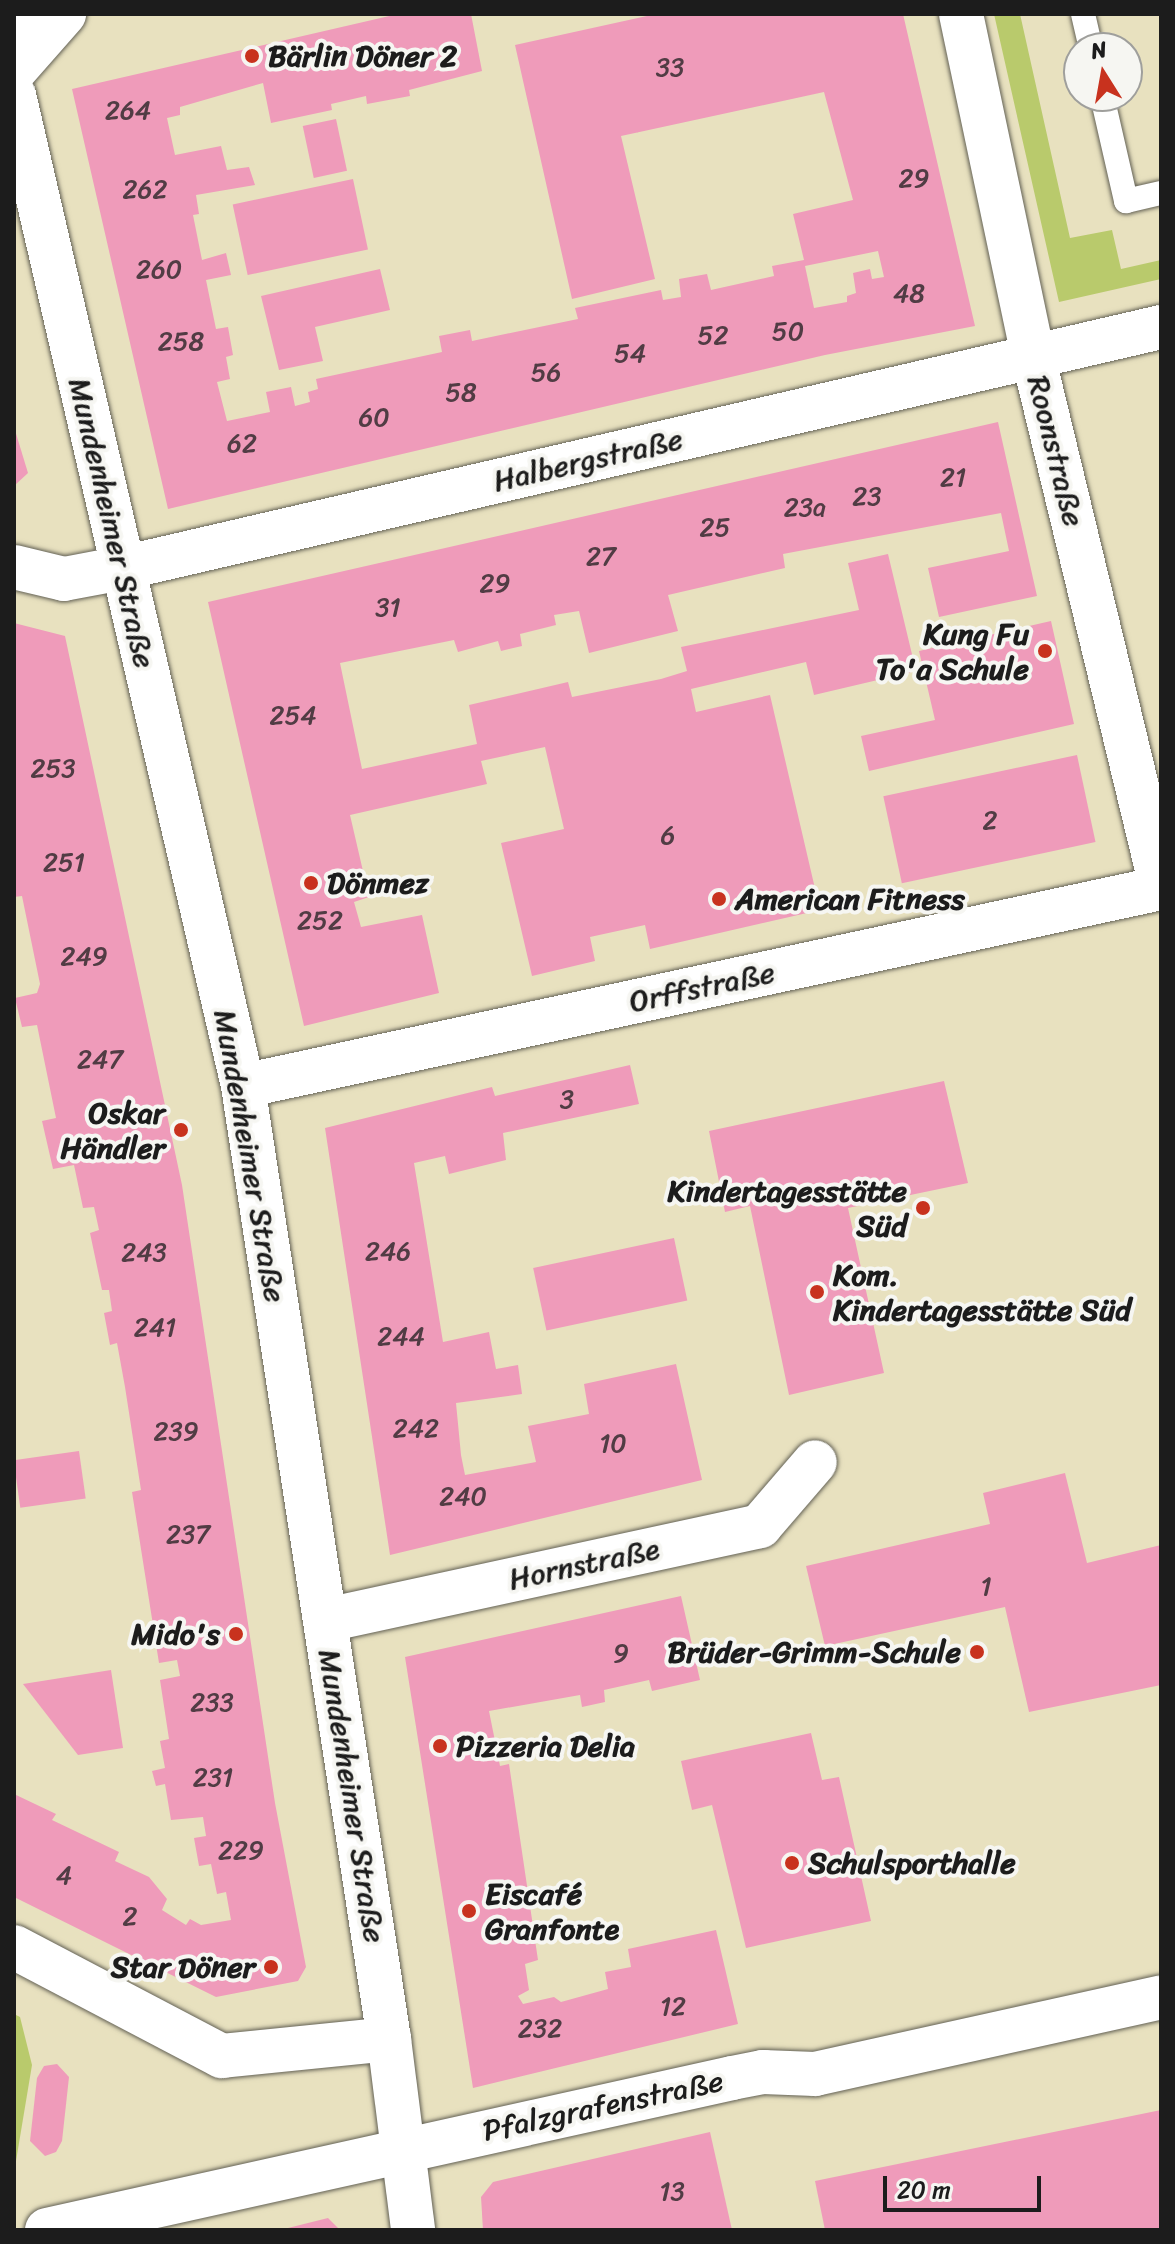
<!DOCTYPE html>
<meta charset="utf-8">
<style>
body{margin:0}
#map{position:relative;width:1175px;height:2244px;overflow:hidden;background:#e8e1bf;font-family:Sriracha,sans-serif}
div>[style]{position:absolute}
.green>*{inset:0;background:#b9ca6c}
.building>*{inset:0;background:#ef9bba;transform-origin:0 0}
.roads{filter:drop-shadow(0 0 2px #636155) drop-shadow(0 0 2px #636155)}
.service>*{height:24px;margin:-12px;padding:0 12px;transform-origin:12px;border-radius:12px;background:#fff}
.minor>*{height:44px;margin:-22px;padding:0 22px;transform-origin:22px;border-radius:22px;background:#fff}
.tertiary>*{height:44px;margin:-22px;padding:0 22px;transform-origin:22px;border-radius:22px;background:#fff}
.dots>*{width:22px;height:22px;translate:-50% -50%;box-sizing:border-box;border:4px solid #f6f6f2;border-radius:50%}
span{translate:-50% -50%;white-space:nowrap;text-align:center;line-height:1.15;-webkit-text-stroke:8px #f6f6f2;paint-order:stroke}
.number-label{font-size:26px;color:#513c44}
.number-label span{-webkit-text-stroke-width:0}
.poi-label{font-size:30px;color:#1c1c1c;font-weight:700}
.left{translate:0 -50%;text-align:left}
.right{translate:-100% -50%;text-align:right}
.street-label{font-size:30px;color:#1c1c1c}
.frame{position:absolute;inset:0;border:16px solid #1c1c1c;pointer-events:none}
.north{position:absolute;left:1063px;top:32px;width:80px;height:80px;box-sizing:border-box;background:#f6f6f2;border:2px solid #9f9f9c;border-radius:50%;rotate:349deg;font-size:22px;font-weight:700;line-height:32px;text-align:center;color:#1c1c1c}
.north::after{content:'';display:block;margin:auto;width:28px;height:36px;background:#c8321e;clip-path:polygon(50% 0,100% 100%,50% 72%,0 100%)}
.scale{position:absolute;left:883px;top:2176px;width:158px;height:36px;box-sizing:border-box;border:4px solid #1c1c1c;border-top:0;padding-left:10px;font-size:24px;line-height:28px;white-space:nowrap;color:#1c1c1c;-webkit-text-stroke:6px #f6f6f2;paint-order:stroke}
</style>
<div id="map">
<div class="green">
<i style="clip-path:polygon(994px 14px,1020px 14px,1070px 238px,1112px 230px,1121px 269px,1161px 260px,1161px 279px,1059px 302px)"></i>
<i style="clip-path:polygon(14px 2014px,20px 2017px,32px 2065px,14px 2173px)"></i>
</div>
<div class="building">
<i style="clip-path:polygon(evenodd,398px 14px,471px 14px,482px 71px,409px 90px,410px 96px,367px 104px,366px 96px,331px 104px,332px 110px,271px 123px,263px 83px,180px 107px,180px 115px,167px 118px,175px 155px,221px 146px,227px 170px,249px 167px,255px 185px,196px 195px,199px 214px,193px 215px,202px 260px,226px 253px,231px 275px,206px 280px,216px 329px,228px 327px,233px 355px,226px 357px,230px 379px,217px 382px,227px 421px,270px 412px,266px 392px,291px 387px,295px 406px,310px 402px,308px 392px,318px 389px,316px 379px,442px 352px,439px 336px,470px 330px,472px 341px,578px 319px,575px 308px,661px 290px,663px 300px,681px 297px,679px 279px,707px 274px,711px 290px,774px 276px,772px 266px,804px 260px,793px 214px,853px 200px,824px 92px,621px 136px,655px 279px,572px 299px,515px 45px,656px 14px,903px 14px,975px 326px,825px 355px,168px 509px,72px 89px,398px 14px,878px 251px,884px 277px,872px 279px,870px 269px,853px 273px,856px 293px,847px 296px,847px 302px,814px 308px,805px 266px,878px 251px)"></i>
<i style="left:336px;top:119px;width:53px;height:34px;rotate:78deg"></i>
<i style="left:353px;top:179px;width:72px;height:123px;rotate:78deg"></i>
<i style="clip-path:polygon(380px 269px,390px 310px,315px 327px,323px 361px,279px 370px,261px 296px)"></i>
<i style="clip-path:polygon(998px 422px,1037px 596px,939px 617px,928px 568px,1009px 551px,1001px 513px,783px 554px,785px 568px,668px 595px,678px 631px,589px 653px,579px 611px,554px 615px,556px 625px,520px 634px,522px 646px,501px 651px,498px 641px,458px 652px,454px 640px,340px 663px,362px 769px,477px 744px,469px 705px,568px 682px,572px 697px,661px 679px,687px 671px,681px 647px,859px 610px,848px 563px,888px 554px,916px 671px,814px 695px,806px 662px,691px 689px,696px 712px,770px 695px,820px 910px,650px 949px,645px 925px,590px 937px,595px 961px,532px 976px,501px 843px,564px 829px,545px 747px,481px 761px,487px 784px,350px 815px,369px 897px,354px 902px,361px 927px,422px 915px,439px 993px,304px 1026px,208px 602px)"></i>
<i style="clip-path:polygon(14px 427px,28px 473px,14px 486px)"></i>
<i style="clip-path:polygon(1051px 621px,1074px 724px,869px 771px,861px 736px,935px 720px,919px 651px)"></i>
<i style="clip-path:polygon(14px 623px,65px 636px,182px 1185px,275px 1803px,306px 1967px,298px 1981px,216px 1997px,14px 1897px,14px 1794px,56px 1814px,52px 1820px,119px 1852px,115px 1861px,149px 1877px,167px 1899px,162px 1910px,186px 1925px,190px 1919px,201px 1925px,231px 1920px,226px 1892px,217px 1894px,211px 1864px,199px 1866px,194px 1838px,206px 1836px,203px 1817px,171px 1820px,165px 1784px,156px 1786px,152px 1771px,165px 1768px,160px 1741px,169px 1739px,160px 1680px,180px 1676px,177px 1660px,159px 1663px,132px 1492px,141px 1490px,125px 1387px,117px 1343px,110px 1345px,104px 1313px,112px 1311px,109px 1290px,102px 1290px,90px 1233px,99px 1230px,94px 1207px,83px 1208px,74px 1165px,53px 1169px,42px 1121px,56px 1118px,37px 1025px,22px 1027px,15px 998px,37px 993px,40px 984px,22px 896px,14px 897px)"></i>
<i style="left:1077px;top:755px;width:89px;height:198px;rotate:78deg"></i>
<i style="clip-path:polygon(630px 1065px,639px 1104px,503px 1133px,506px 1160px,449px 1174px,445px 1156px,414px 1163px,443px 1342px,489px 1332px,496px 1369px,518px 1365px,522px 1394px,456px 1403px,461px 1455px,465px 1475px,536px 1462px,528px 1426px,589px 1414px,584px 1384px,676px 1364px,702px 1480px,390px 1555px,325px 1128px,492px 1087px,495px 1096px)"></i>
<i style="clip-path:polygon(944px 1081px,968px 1183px,848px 1208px,884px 1373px,789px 1395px,750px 1206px,725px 1212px,709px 1131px)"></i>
<i style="left:674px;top:1238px;width:64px;height:144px;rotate:78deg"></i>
<i style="left:79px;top:1451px;width:48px;height:66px;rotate:82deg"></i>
<i style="clip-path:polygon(1065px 1473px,1087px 1563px,1161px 1545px,1161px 1685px,1029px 1712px,1005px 1607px,825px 1646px,806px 1566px,990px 1524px,983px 1493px)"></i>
<i style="clip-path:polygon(681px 1596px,700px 1680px,652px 1691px,649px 1680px,604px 1690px,605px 1702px,582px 1707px,580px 1695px,489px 1711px,500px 1766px,509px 1764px,538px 1960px,525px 1964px,529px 1990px,518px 1996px,523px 2004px,554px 1997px,561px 2002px,608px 1989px,605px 1972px,631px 1967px,628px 1949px,716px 1930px,738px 2024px,473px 2088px,405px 1657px)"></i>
<i style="clip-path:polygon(111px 1670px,123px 1748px,78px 1755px,23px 1684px)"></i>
<i style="clip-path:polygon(811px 1733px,822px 1780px,839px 1777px,871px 1921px,746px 1948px,712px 1805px,692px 1810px,681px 1761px)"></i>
<i style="clip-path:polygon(57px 2064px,69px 2077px,62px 2141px,56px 2152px,45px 2156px,30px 2141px,37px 2078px,44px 2066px)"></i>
<i style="clip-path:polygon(1161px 2110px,1161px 2230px,825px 2230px,815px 2181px)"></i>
<i style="clip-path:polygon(710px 2132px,732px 2230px,483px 2230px,481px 2197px,493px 2182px)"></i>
<i style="clip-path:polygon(328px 2218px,340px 2230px,284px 2230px,284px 2229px)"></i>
</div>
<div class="roads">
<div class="service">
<i style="left:1083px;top:14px;width:35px;rotate:77deg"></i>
<i style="left:1102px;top:96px;width:108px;rotate:77.1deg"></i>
<i style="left:1126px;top:201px;width:36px;rotate:-13deg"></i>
</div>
<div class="minor">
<i style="left:961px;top:14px;width:349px;rotate:78.1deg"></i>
<i style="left:1033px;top:356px;width:545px;rotate:76.42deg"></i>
<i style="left:14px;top:567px;width:51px;rotate:13.5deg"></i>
<i style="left:64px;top:579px;width:60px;rotate:-10.6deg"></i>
<i style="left:123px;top:568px;width:1066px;rotate:-13.07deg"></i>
<i style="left:243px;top:1086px;width:939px;rotate:-12.17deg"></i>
<i style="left:326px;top:1620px;width:444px;rotate:-12.2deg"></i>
<i style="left:760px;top:1526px;width:84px;rotate:-49.3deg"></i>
<i style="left:14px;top:1947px;width:235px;rotate:27.7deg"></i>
<i style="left:222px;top:2056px;width:168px;rotate:-5.8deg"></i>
<i style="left:47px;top:2230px;width:702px;rotate:-12.51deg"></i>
<i style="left:732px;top:2078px;width:32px;rotate:-11deg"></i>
<i style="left:763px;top:2072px;width:52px;rotate:2.2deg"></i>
<i style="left:815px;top:2074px;width:354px;rotate:-12.5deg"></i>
</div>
<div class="tertiary">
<i style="left:14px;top:31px;width:17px;rotate:-83deg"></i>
<i style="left:14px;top:71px;width:76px;rotate:-48.7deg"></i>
<i style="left:14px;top:95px;width:1017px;rotate:76.99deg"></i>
<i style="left:243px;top:1086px;width:964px;rotate:81.29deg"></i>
<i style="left:389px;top:2039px;width:193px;rotate:82.8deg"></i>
</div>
</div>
<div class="dots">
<i style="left:252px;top:56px;background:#c8321e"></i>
<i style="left:1045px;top:651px;background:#c8321e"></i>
<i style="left:311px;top:883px;background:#c8321e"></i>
<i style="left:719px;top:899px;background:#c8321e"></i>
<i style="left:181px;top:1130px;background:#c8321e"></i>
<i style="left:923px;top:1208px;background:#c8321e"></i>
<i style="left:817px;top:1292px;background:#c8321e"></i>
<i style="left:236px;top:1634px;background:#c8321e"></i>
<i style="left:977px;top:1652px;background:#c8321e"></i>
<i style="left:440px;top:1746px;background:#c8321e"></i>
<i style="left:792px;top:1863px;background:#c8321e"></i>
<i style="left:469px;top:1911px;background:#c8321e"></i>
<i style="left:271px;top:1967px;background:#c8321e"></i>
</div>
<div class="number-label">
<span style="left:670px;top:68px">33</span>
<span style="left:128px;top:111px">264</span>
<span style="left:914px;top:179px">29</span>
<span style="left:145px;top:190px">262</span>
<span style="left:159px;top:270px">260</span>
<span style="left:909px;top:294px">48</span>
<span style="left:788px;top:332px">50</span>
<span style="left:713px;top:336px">52</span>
<span style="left:181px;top:342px">258</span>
<span style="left:630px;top:354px">54</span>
<span style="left:546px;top:373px">56</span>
<span style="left:461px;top:393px">58</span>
<span style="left:374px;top:418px">60</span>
<span style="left:242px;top:444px">62</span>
<span style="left:953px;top:478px">21</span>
<span style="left:867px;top:497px">23</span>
<span style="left:805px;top:508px">23a</span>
<span style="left:715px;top:528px">25</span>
<span style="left:601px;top:557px">27</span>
<span style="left:495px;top:584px">29</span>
<span style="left:388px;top:608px">31</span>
<span style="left:293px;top:716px">254</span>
<span style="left:53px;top:769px">253</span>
<span style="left:990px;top:821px">2</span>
<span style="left:668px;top:836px">6</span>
<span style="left:64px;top:863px">251</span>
<span style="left:320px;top:921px">252</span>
<span style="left:84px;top:957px">249</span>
<span style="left:100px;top:1060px">247</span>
<span style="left:567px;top:1100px">3</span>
<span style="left:388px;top:1252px">246</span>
<span style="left:144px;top:1253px">243</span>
<span style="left:155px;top:1328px">241</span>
<span style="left:401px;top:1337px">244</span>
<span style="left:416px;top:1429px">242</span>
<span style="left:176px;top:1432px">239</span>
<span style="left:613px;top:1444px">10</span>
<span style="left:463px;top:1497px">240</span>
<span style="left:188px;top:1535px">237</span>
<span style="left:986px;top:1587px">1</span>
<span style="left:621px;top:1654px">9</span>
<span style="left:212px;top:1703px">233</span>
<span style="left:213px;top:1778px">231</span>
<span style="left:241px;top:1851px">229</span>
<span style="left:64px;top:1876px">4</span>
<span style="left:130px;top:1917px">2</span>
<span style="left:673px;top:2007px">12</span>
<span style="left:540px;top:2029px">232</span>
<span style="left:672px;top:2192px">13</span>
</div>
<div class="poi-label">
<span class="left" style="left:268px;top:56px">Bärlin Döner 2</span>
<span class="right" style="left:1029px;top:651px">Kung Fu<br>To'a Schule</span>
<span class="left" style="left:327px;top:883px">Dönmez</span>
<span class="left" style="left:735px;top:899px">American Fitness</span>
<span class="right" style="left:165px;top:1130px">Oskar<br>Händler</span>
<span class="right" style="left:907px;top:1208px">Kindertagesstätte<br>Süd</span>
<span class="left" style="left:833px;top:1292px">Kom.<br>Kindertagesstätte Süd</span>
<span class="right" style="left:220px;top:1634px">Mido's</span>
<span class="right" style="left:961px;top:1652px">Brüder-Grimm-Schule</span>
<span class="left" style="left:456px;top:1746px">Pizzeria Delia</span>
<span class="left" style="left:808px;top:1863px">Schulsporthalle</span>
<span class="left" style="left:485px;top:1911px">Eiscafé<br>Granfonte</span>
<span class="right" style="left:255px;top:1967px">Star Döner</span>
</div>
<div class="street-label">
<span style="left:1056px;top:451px;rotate:76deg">Roonstraße</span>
<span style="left:588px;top:460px;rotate:-13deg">Halbergstraße</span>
<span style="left:112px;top:523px;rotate:77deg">Mundenheimer Straße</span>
<span style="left:702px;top:987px;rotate:-12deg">Orffstraße</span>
<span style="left:250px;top:1156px;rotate:80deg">Mundenheimer Straße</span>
<span style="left:584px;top:1564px;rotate:-12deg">Hornstraße</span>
<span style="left:352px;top:1796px;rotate:81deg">Mundenheimer Straße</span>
<span style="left:603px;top:2106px;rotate:-12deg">Pfalzgrafenstraße</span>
</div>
<div class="frame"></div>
<div class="north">N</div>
<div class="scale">20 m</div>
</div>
